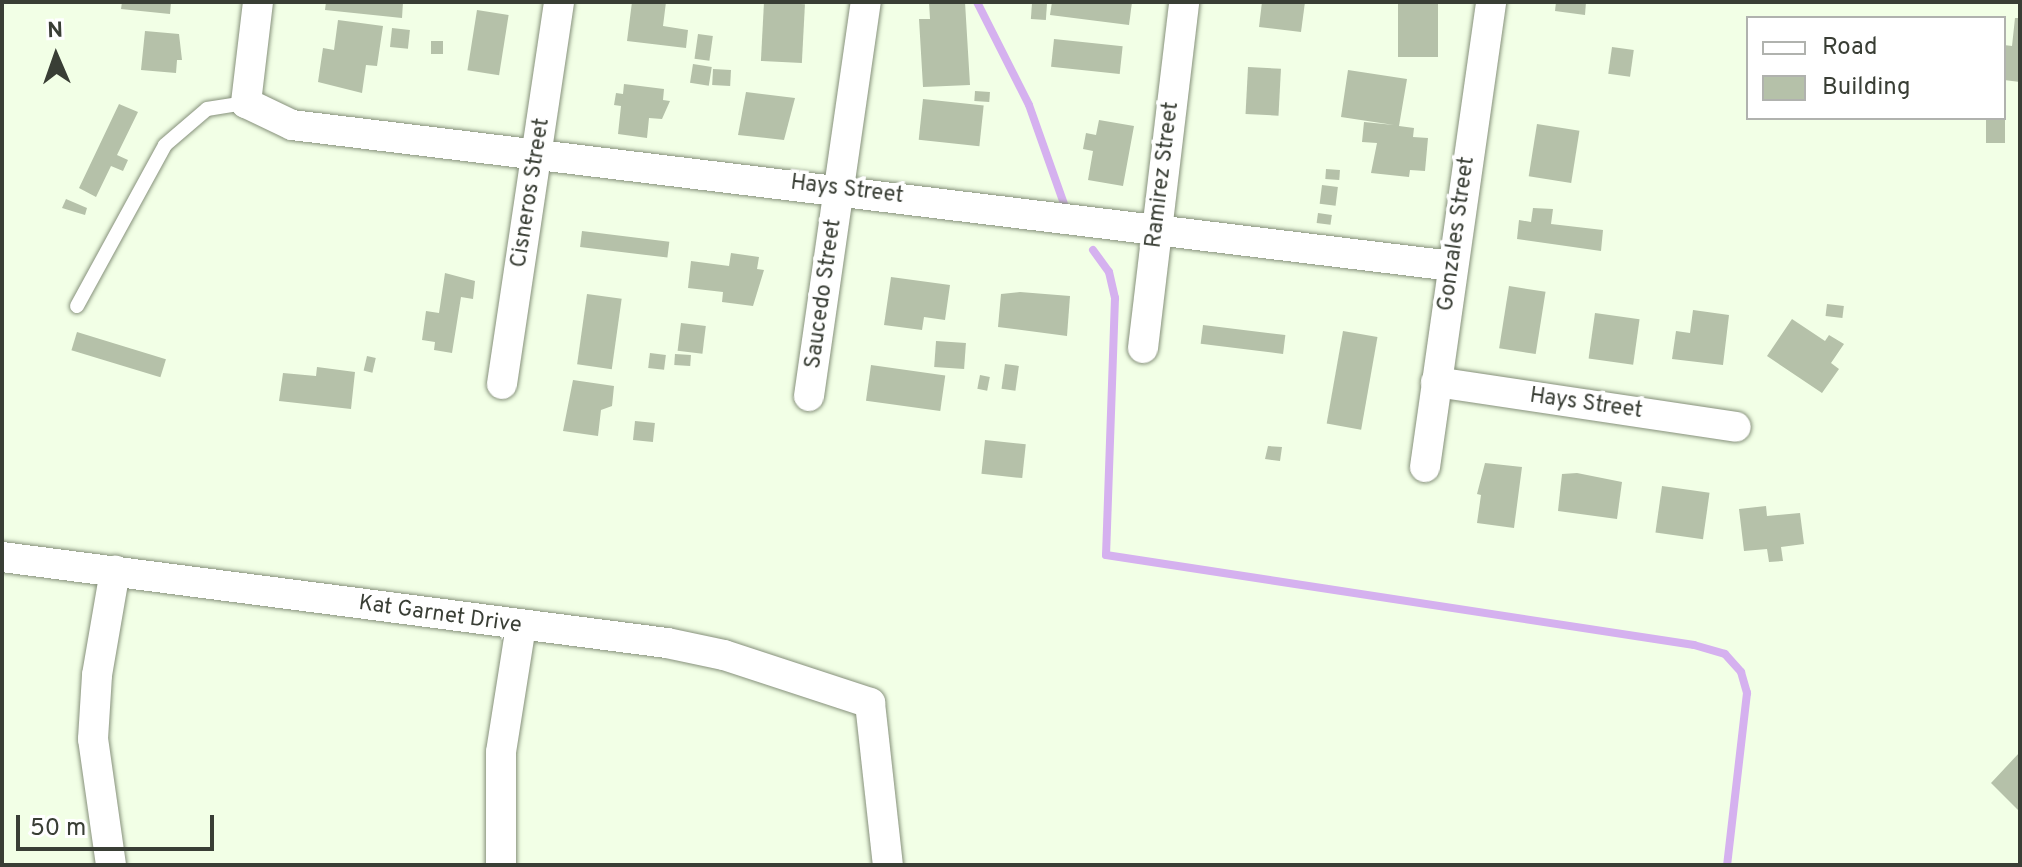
<!DOCTYPE html>
<style>
body{margin:0}
#map{position:relative;width:2022px;height:867px;overflow:hidden;background:#f2ffe6;font-family:Overpass,sans-serif}
div>[style]{position:absolute}
.stream>*{height:8px;margin:-4px;padding:0 4px;transform-origin:4px;border-radius:4px;background:#d5b1ef}
.building>*{inset:0;background:#b5c1a9;transform-origin:0 0}
.roads{filter:drop-shadow(0 0 2px #86917b) drop-shadow(0 0 2px #86917b)}
.lane>*{height:14px;margin:-7px;padding:0 7px;transform-origin:7px;border-radius:7px;background:#fff}
.street>*{height:30px;margin:-15px;padding:0 15px;transform-origin:15px;border-radius:15px;background:#fff}
span{translate:-50% -50%;white-space:nowrap;text-align:center;line-height:1.15;-webkit-text-stroke:7px #fff;paint-order:stroke}
.street-label{font-size:22px;color:#393e35}
.frame{position:absolute;inset:0;border:4px solid #393e35;pointer-events:none}
.legend{position:absolute;left:1746px;top:16px;width:260px;height:104px;box-sizing:border-box;background:#fff;border:2px solid #b0b2ae;margin:0;padding:10px 14px;list-style:none;font-size:24px;color:#393e35}
.legend li{display:flex;align-items:center;gap:16px;height:40px}
.legend b{width:40px;border:2px solid #b0b2ae}
.north{position:absolute;left:16px;top:16px;width:80px;height:80px;-webkit-text-stroke:6px #fff;paint-order:stroke;rotate:358deg;font-size:22px;font-weight:700;line-height:32px;text-align:center;color:#393e35}
.north::after{content:'';display:block;margin:auto;width:28px;height:36px;background:#393e35;clip-path:polygon(50% 0,100% 100%,50% 72%,0 100%)}
.scale{position:absolute;left:16px;top:815px;width:198px;height:36px;box-sizing:border-box;border:4px solid #393e35;border-top:0;padding-left:10px;font-size:24px;line-height:28px;white-space:nowrap;color:#393e35;-webkit-text-stroke:6px #fff;paint-order:stroke}
</style>
<div id="map">
<div class="stream">
<i style="left:977px;top:2px;width:115px;rotate:63.2deg"></i>
<i style="left:1029px;top:105px;width:105px;rotate:70.5deg"></i>
<i style="left:1093px;top:250px;width:27px;rotate:54deg"></i>
<i style="left:1109px;top:272px;width:27px;rotate:77deg"></i>
<i style="left:1115px;top:298px;width:257px;rotate:92deg"></i>
<i style="left:1106px;top:555px;width:595px;rotate:8.7deg"></i>
<i style="left:1694px;top:645px;width:32px;rotate:16deg"></i>
<i style="left:1725px;top:654px;width:24px;rotate:48deg"></i>
<i style="left:1741px;top:672px;width:22px;rotate:74deg"></i>
<i style="left:1747px;top:693px;width:173px;rotate:96.6deg"></i>
</div>
<div class="building">
<i style="clip-path:polygon(122px 2px,171px 2px,170px 14px,121px 9px)"></i>
<i style="clip-path:polygon(326px 2px,403px 2px,402px 18px,325px 10px)"></i>
<i style="clip-path:polygon(632px 2px,666px 2px,663px 26px,688px 30px,686px 48px,627px 41px)"></i>
<i style="left:764px;top:2px;width:41px;height:59px;rotate:3deg"></i>
<i style="clip-path:polygon(929px 2px,965px 2px,970px 85px,923px 87px,919px 19px,930px 19px)"></i>
<i style="clip-path:polygon(1052px 2px,1132px 2px,1129px 25px,1050px 15px)"></i>
<i style="clip-path:polygon(1262px 2px,1305px 2px,1301px 32px,1259px 27px)"></i>
<i style="left:1398px;top:2px;width:40px;height:55px"></i>
<i style="clip-path:polygon(1556px 2px,1586px 2px,1585px 15px,1555px 11px)"></i>
<i style="left:1032px;top:3px;width:15px;height:16px;rotate:4deg"></i>
<i style="left:477px;top:10px;width:32px;height:61px;rotate:9deg"></i>
<i style="clip-path:polygon(2015px 18px,2020px 18px,2020px 82px,2004px 80px,2004px 45px,2012px 46px)"></i>
<i style="clip-path:polygon(338px 20px,383px 26px,377px 66px,366px 65px,362px 93px,318px 82px,323px 48px,334px 50px)"></i>
<i style="left:392px;top:28px;width:18px;height:19px;rotate:6deg"></i>
<i style="clip-path:polygon(145px 31px,179px 34px,182px 60px,177px 60px,176px 73px,141px 70px)"></i>
<i style="left:698px;top:34px;width:15px;height:25px;rotate:8deg"></i>
<i style="left:1054px;top:39px;width:69px;height:28px;rotate:6deg"></i>
<i style="left:431px;top:41px;width:12px;height:13px"></i>
<i style="left:1612px;top:47px;width:22px;height:27px;rotate:8deg"></i>
<i style="left:693px;top:64px;width:19px;height:19px;rotate:9deg"></i>
<i style="left:1248px;top:67px;width:33px;height:47px;rotate:3deg"></i>
<i style="left:713px;top:69px;width:18px;height:16px;rotate:3deg"></i>
<i style="clip-path:polygon(1348px 70px,1407px 79px,1399px 126px,1414px 128px,1413px 137px,1428px 138px,1425px 171px,1410px 170px,1409px 177px,1371px 173px,1377px 143px,1362px 142px,1364px 122px,1394px 125px,1341px 117px)"></i>
<i style="clip-path:polygon(624px 84px,664px 89px,663px 100px,670px 101px,662px 119px,649px 118px,647px 138px,618px 134px,621px 106px,614px 105px,616px 93px,623px 94px)"></i>
<i style="left:975px;top:91px;width:15px;height:10px;rotate:4deg"></i>
<i style="clip-path:polygon(746px 92px,795px 98px,784px 140px,738px 135px)"></i>
<i style="left:923px;top:99px;width:61px;height:41px;rotate:6deg"></i>
<i style="clip-path:polygon(119px 104px,138px 112px,117px 155px,128px 160px,123px 171px,111px 166px,96px 197px,79px 188px)"></i>
<i style="left:1986px;top:118px;width:19px;height:25px"></i>
<i style="clip-path:polygon(1099px 120px,1134px 126px,1123px 186px,1088px 180px,1093px 151px,1083px 149px,1086px 133px,1096px 135px)"></i>
<i style="left:1537px;top:124px;width:43px;height:53px;rotate:9deg"></i>
<i style="left:1326px;top:169px;width:14px;height:10px;rotate:4deg"></i>
<i style="left:1322px;top:185px;width:16px;height:19px;rotate:7deg"></i>
<i style="clip-path:polygon(66px 199px,87px 208px,85px 215px,62px 208px)"></i>
<i style="clip-path:polygon(1533px 208px,1553px 209px,1551px 224px,1603px 230px,1601px 251px,1517px 239px,1519px 220px,1531px 222px)"></i>
<i style="left:1318px;top:213px;width:14px;height:10px;rotate:8deg"></i>
<i style="left:582px;top:231px;width:88px;height:16px;rotate:7deg"></i>
<i style="clip-path:polygon(731px 253px,759px 257px,757px 269px,764px 270px,753px 306px,722px 302px,723px 292px,688px 288px,691px 261px,729px 266px)"></i>
<i style="clip-path:polygon(445px 273px,475px 281px,473px 299px,461px 297px,452px 353px,434px 350px,435px 342px,422px 340px,426px 311px,439px 313px)"></i>
<i style="clip-path:polygon(891px 277px,950px 285px,945px 320px,924px 317px,922px 330px,884px 325px)"></i>
<i style="left:1509px;top:286px;width:37px;height:63px;rotate:9deg"></i>
<i style="clip-path:polygon(1020px 292px,1070px 296px,1067px 336px,998px 327px,1001px 294px)"></i>
<i style="left:587px;top:294px;width:35px;height:71px;rotate:8deg"></i>
<i style="left:1827px;top:304px;width:17px;height:12px;rotate:7deg"></i>
<i style="clip-path:polygon(1693px 310px,1729px 315px,1723px 365px,1672px 359px,1676px 331px,1690px 333px)"></i>
<i style="left:1595px;top:313px;width:45px;height:46px;rotate:8deg"></i>
<i style="clip-path:polygon(1792px 319px,1825px 341px,1829px 335px,1844px 344px,1831px 363px,1839px 369px,1822px 393px,1767px 356px)"></i>
<i style="left:681px;top:323px;width:25px;height:28px;rotate:7deg"></i>
<i style="left:1203px;top:325px;width:83px;height:19px;rotate:7deg"></i>
<i style="left:1343px;top:331px;width:35px;height:94px;rotate:10deg"></i>
<i style="left:77px;top:332px;width:93px;height:19px;rotate:17deg"></i>
<i style="left:936px;top:341px;width:30px;height:26px;rotate:4deg"></i>
<i style="left:650px;top:353px;width:16px;height:15px;rotate:7deg"></i>
<i style="left:675px;top:354px;width:16px;height:11px;rotate:4deg"></i>
<i style="left:367px;top:356px;width:9px;height:15px;rotate:13deg"></i>
<i style="left:1005px;top:364px;width:14px;height:25px;rotate:8deg"></i>
<i style="left:871px;top:365px;width:75px;height:36px;rotate:8deg"></i>
<i style="clip-path:polygon(317px 367px,355px 372px,351px 409px,279px 401px,283px 373px,316px 376px)"></i>
<i style="left:980px;top:375px;width:10px;height:14px;rotate:11deg"></i>
<i style="clip-path:polygon(573px 380px,614px 386px,612px 406px,601px 410px,598px 436px,563px 431px)"></i>
<i style="left:635px;top:421px;width:20px;height:19px;rotate:6deg"></i>
<i style="left:985px;top:440px;width:41px;height:34px;rotate:6deg"></i>
<i style="clip-path:polygon(1268px 446px,1282px 447px,1280px 461px,1265px 459px)"></i>
<i style="clip-path:polygon(1485px 463px,1522px 467px,1514px 528px,1477px 523px,1481px 495px,1477px 494px)"></i>
<i style="clip-path:polygon(1577px 473px,1622px 482px,1617px 519px,1558px 511px,1562px 474px)"></i>
<i style="left:1662px;top:486px;width:48px;height:47px;rotate:8deg"></i>
<i style="clip-path:polygon(1766px 506px,1767px 516px,1800px 513px,1804px 544px,1781px 547px,1783px 561px,1769px 562px,1767px 549px,1744px 551px,1739px 509px)"></i>
<i style="clip-path:polygon(2020px 752px,2020px 812px,1991px 783px)"></i>
</div>
<div class="roads">
<div class="lane">
<i style="left:77px;top:306px;width:183px;rotate:-61.3deg"></i>
<i style="left:165px;top:145px;width:55px;rotate:-40.6deg"></i>
<i style="left:207px;top:109px;width:39px;rotate:-9deg"></i>
</div>
<div class="street">
<i style="left:258px;top:2px;width:102px;rotate:96.8deg"></i>
<i style="left:246px;top:103px;width:51px;rotate:25.6deg"></i>
<i style="left:292px;top:125px;width:1169px;rotate:6.93deg"></i>
<i style="left:1143px;top:348px;width:348px;rotate:-83.2deg"></i>
<i style="left:1436px;top:382px;width:303px;rotate:8.5deg"></i>
<i style="left:502px;top:384px;width:386px;rotate:-81.5deg"></i>
<i style="left:809px;top:396px;width:398px;rotate:-81.8deg"></i>
<i style="left:1425px;top:467px;width:470px;rotate:-81.9deg"></i>
<i style="left:2px;top:557px;width:671px;rotate:7.37deg"></i>
<i style="left:667px;top:643px;width:58px;rotate:11.9deg"></i>
<i style="left:724px;top:655px;width:154px;rotate:18.2deg"></i>
<i style="left:870px;top:703px;width:163px;rotate:83.7deg"></i>
<i style="left:111px;top:865px;width:127px;rotate:-98.1deg"></i>
<i style="left:93px;top:739px;width:64px;rotate:-86.4deg"></i>
<i style="left:97px;top:675px;width:106px;rotate:-80.2deg"></i>
<i style="left:501px;top:865px;width:113px;rotate:-90deg"></i>
<i style="left:501px;top:752px;width:128px;rotate:-81deg"></i>
</div>
</div>
<div class="street-label">
<span style="left:1163px;top:175px;rotate:-83deg">Ramirez Street</span>
<span style="left:847px;top:190px;rotate:7deg">Hays Street</span>
<span style="left:531px;top:193px;rotate:-81deg">Cisneros Street</span>
<span style="left:1457px;top:234px;rotate:-82deg">Gonzales Street</span>
<span style="left:824px;top:294px;rotate:-82deg">Saucedo Street</span>
<span style="left:1586px;top:404px;rotate:8deg">Hays Street</span>
<span style="left:440px;top:615px;rotate:8deg">Kat Garnet Drive</span>
</div>
<div class="frame"></div>
<ul class="legend">
<li><b style="height:10px;background:#fff"></b>Road</li>
<li><b style="height:22px;background:#b5c1a9"></b>Building</li>
</ul>
<div class="north">N</div>
<div class="scale">50 m</div>
</div>
